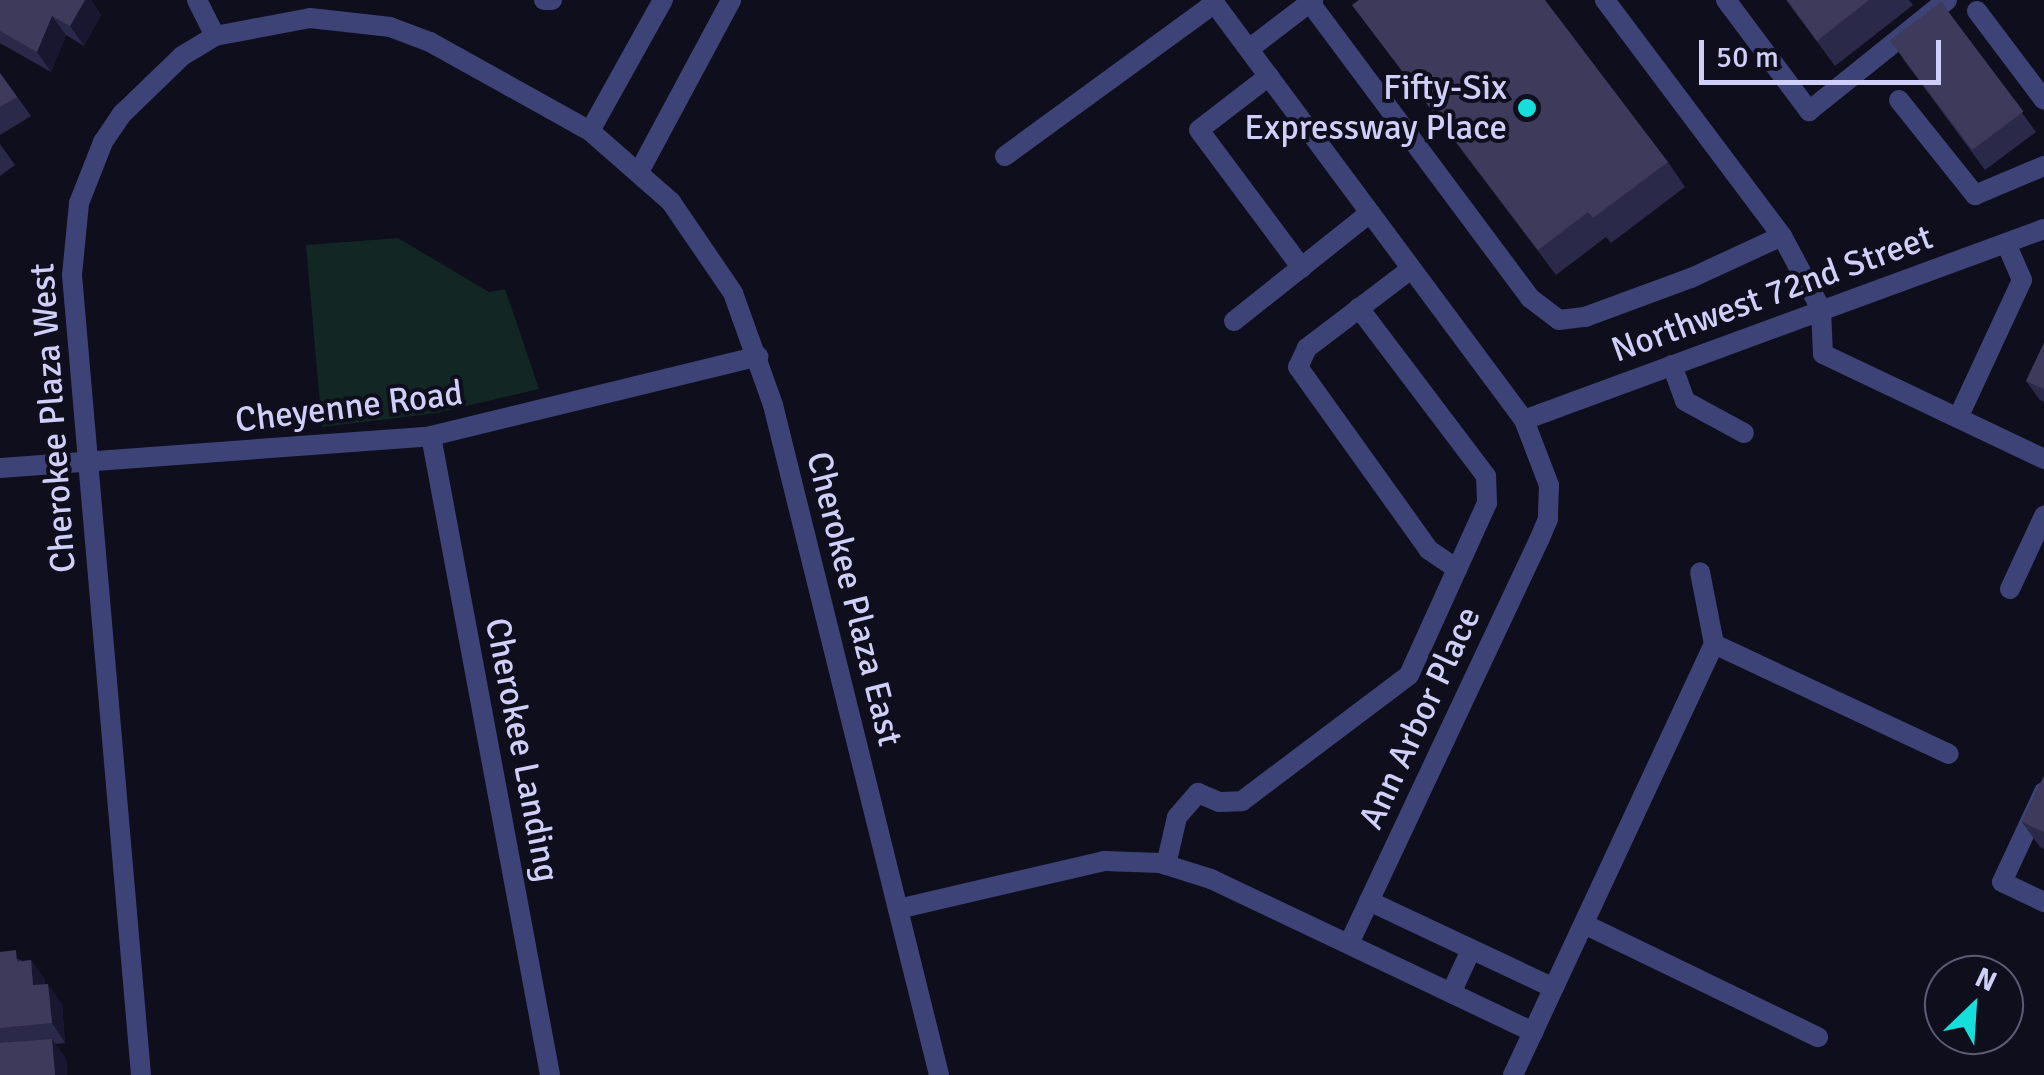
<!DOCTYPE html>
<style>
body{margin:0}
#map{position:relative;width:2044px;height:1075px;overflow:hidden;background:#0f0e1d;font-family:Signika,sans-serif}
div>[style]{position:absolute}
.green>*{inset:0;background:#122623}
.lane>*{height:20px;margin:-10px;padding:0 10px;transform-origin:10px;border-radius:10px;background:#3d4277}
.street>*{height:20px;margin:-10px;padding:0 10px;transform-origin:10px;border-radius:10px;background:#3d4277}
.wall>*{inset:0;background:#2b2949}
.shaded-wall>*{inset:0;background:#191630}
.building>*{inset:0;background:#3d3a5c;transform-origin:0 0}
.dots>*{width:28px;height:28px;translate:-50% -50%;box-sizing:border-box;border:5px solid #0f0e1d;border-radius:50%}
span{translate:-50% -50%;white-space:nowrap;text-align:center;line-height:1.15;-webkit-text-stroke:8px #0f0e1d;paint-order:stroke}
.poi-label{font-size:35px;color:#cfcffa}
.right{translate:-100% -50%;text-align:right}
.street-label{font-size:35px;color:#cfcffa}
.north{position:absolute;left:1924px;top:955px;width:100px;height:100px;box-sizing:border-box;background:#0f0e1d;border:2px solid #5c5b75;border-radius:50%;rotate:25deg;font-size:28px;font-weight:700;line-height:40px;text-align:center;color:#cfcffa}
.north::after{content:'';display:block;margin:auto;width:35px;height:45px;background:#16dfdb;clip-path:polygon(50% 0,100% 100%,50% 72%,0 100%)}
.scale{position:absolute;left:1699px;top:40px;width:242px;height:45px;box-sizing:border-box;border:5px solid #cfcffa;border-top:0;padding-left:12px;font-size:30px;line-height:35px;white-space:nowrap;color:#cfcffa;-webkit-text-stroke:8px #0f0e1d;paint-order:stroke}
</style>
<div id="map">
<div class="green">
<i style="clip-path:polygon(398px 238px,489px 292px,505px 289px,539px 389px,437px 413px,322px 427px,306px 245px)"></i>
</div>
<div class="lane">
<i style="left:544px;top:0;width:8px"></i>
<i style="left:1308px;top:0;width:372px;rotate:53.3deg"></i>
<i style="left:1530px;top:298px;width:36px;rotate:37deg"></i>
<i style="left:1559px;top:320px;width:26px;rotate:-7deg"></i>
<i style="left:1585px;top:317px;width:113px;rotate:-20.2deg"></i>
<i style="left:1691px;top:278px;width:100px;rotate:-24.8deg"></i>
<i style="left:1782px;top:236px;width:295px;rotate:-126.9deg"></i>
<i style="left:1726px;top:0;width:139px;rotate:53.2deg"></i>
<i style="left:1809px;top:111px;width:177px;rotate:-38.8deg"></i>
<i style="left:1977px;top:11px;width:111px;rotate:53deg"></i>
<i style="left:1249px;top:49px;width:81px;rotate:-37.4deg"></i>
<i style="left:1269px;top:76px;width:88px;rotate:142.4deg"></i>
<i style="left:1199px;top:130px;width:172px;rotate:53.3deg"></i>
<i style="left:1899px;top:100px;width:122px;rotate:51.3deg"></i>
<i style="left:1975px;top:195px;width:75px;rotate:-22.8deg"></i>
<i style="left:1005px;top:156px;width:260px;rotate:-36.1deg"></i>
<i style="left:1782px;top:236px;width:83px;rotate:61.9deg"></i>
<i style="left:1821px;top:309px;width:45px;rotate:87.5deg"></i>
<i style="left:1823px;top:354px;width:245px;rotate:25.4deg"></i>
<i style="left:1411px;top:269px;width:131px;rotate:142.8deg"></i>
<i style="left:1307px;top:348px;width:21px;rotate:115deg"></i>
<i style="left:1298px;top:367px;width:225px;rotate:54.4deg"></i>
<i style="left:1429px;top:550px;width:34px;rotate:34deg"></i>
<i style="left:1234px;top:321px;width:174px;rotate:-38.5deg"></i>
<i style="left:1672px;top:365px;width:38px;rotate:70deg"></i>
<i style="left:1685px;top:401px;width:67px;rotate:28.5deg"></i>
<i style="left:1958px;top:418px;width:152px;rotate:-65.1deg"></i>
<i style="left:2022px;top:280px;width:40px;rotate:-113.4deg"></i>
<i style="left:2010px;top:589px;width:81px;rotate:-65deg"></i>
<i style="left:1714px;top:644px;width:259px;rotate:25.1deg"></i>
<i style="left:2044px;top:792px;width:99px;rotate:115deg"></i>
<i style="left:2002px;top:882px;width:47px;rotate:25.5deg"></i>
<i style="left:1166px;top:865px;width:49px;rotate:-77.1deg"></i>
<i style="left:1177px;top:817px;width:32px;rotate:-49deg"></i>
<i style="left:1198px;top:793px;width:23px;rotate:23deg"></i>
<i style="left:1219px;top:802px;width:23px;rotate:-2deg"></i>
<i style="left:1242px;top:801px;width:209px;rotate:-37deg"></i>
<i style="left:1409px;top:675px;width:189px;rotate:-65.6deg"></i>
<i style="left:1487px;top:503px;width:27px;rotate:-92deg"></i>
<i style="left:1486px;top:476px;width:211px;rotate:-127.1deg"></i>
<i style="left:1584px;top:924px;width:260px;rotate:25.8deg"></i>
</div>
<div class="street">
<i style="left:197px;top:0;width:40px;rotate:63.4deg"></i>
<i style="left:1212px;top:0;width:523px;rotate:53.39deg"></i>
<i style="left:1524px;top:420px;width:70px;rotate:69deg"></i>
<i style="left:1549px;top:485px;width:34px;rotate:92deg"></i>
<i style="left:1548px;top:519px;width:23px;rotate:113deg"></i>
<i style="left:1539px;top:540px;width:446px;rotate:115.2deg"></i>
<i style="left:590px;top:131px;width:150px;rotate:-60.9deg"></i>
<i style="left:640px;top:170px;width:193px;rotate:-61.8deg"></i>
<i style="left:1524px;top:420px;width:554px;rotate:-20.17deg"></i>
<i style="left:431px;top:436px;width:650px;rotate:79.45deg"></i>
<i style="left:0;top:468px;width:432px;rotate:-4.2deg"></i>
<i style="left:431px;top:436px;width:337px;rotate:-13.7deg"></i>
<i style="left:1369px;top:901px;width:204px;rotate:25.2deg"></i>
<i style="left:898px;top:909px;width:212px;rotate:-13.1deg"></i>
<i style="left:1104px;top:861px;width:56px;rotate:2deg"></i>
<i style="left:1160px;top:863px;width:53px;rotate:17.4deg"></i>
<i style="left:1211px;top:879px;width:357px;rotate:25.4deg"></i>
<i style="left:1451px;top:993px;width:47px;rotate:-65.1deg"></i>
<i style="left:141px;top:1075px;width:803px;rotate:-94.93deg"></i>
<i style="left:72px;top:275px;width:72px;rotate:-84.4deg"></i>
<i style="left:79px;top:203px;width:66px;rotate:-68.5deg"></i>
<i style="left:103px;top:142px;width:34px;rotate:-56deg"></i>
<i style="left:122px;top:114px;width:83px;rotate:-44deg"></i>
<i style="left:182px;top:56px;width:39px;rotate:-31deg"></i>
<i style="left:215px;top:36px;width:97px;rotate:-10.7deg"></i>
<i style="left:310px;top:18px;width:81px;rotate:6.4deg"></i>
<i style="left:390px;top:27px;width:43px;rotate:20.6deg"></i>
<i style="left:430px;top:42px;width:183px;rotate:29.1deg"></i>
<i style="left:590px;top:131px;width:108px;rotate:41.2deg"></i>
<i style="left:671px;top:202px;width:110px;rotate:55.7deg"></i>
<i style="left:733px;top:293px;width:119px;rotate:70.3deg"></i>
<i style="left:773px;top:405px;width:690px;rotate:76.08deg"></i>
<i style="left:1513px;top:1075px;width:476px;rotate:-65deg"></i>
<i style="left:1714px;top:644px;width:73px;rotate:-101deg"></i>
</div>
<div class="wall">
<i style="clip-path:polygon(0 0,91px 0,101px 15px,84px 46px,66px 35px,51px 72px,0 43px)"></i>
<i style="clip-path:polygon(1786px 0,1909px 0,1913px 5px,1835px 66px)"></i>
<i style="clip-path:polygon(1941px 2px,2036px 132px,1985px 170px,1903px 59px)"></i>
<i style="clip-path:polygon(1352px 5px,1668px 162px,1685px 187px,1611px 243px,1606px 237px,1556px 275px)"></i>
<i style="clip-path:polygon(0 73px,31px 116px,0 135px)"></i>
<i style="clip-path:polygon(0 144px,15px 165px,0 176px)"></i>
<i style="clip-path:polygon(2044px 343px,2044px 402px,2040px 400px,2026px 381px)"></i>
<i style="clip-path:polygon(2044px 776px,2044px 849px,2040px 847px,2022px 822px)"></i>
<i style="clip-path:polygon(0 952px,23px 961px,31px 960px,45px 980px,45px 985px,62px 1004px,65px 1043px,55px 1044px,66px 1059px,67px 1075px,0 1075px)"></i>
</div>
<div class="shaded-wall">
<i style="clip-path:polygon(85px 0,91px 0,101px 15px,84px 46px,70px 26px)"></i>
<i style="clip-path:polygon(52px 16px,66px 35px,51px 72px,37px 52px)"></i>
<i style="clip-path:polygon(31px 960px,45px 980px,47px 1005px,33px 985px)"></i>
<i style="clip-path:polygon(48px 984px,62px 1004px,65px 1043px,52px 1023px)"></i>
<i style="clip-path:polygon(52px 1039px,66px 1059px,67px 1075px,55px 1075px)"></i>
</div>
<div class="building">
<i style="clip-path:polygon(0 0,85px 0,70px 26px,52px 16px,37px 52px,0 31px)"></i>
<i style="clip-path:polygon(1359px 0,1545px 0,1668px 162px,1593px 218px,1588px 212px,1538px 250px,1352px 5px)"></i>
<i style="clip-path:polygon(1787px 0,1869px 0,1817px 41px)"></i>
<i style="left:1941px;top:2px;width:137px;height:64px;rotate:53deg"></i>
<i style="clip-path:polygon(0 73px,17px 97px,0 107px)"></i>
<i style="clip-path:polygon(2044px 343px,2044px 389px,2026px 381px)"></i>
<i style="clip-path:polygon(2044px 776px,2044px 832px,2022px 822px)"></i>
<i style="clip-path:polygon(16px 950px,17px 962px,31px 960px,33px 985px,48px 984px,52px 1023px,0 1028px,0 952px)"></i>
<i style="clip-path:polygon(52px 1039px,55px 1075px,0 1075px,0 1043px)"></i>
</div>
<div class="dots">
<i style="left:1527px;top:108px;background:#16dfdb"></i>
</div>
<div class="poi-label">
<span class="right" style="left:1507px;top:108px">Fifty-Six<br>Expressway Place</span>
</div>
<div class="street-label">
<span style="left:1772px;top:294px;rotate:-20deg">Northwest 72nd Street</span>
<span style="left:349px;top:407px;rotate:-7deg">Cheyenne Road</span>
<span style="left:53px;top:418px;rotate:-94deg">Cherokee Plaza West</span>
<span style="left:854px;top:599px;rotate:76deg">Cherokee Plaza East</span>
<span style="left:1420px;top:718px;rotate:-65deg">Ann Arbor Place</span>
<span style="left:522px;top:750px;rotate:79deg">Cherokee Landing</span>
</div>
<div class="north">N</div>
<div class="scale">50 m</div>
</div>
